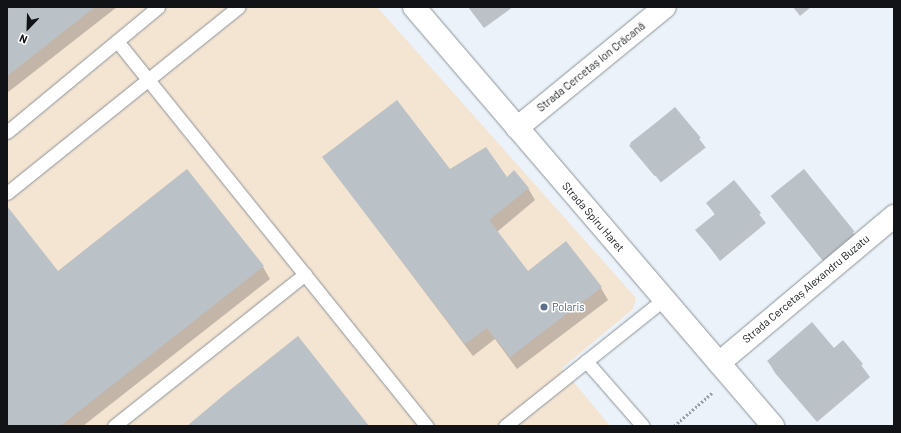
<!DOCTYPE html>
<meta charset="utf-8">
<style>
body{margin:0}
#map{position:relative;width:901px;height:433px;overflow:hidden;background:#ebf2f9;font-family:Barlow,sans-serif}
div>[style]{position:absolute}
.industrial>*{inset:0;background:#f4e4d2}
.shadow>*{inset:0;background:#0003;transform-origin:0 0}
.building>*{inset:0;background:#bac1c7;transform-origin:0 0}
.path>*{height:2.5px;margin-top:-1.25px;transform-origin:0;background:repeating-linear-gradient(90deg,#9ba0a5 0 2px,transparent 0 4px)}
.roads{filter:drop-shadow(0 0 1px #8c9399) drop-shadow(0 0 1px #8c9399)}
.lane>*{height:13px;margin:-6.5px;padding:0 6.5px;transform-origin:6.5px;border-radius:6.5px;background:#fff}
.street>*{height:22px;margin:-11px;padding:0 11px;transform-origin:11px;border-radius:11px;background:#fff}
.dots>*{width:11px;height:11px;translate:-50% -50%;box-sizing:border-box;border:2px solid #fff;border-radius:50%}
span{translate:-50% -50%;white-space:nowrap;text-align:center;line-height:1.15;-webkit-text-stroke:3px #fff;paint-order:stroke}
.street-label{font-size:11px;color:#111316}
.service-label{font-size:11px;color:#4e5e75}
.left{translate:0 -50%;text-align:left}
.frame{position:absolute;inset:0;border:8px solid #111316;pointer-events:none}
.north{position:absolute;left:8px;top:8px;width:40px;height:40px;-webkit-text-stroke:3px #fff;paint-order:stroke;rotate:203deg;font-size:11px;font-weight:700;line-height:16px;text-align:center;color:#111316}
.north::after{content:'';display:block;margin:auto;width:14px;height:18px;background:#111316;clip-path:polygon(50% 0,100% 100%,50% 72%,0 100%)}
</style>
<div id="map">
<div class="industrial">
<i style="clip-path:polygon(7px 7px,377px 7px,636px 298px,633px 309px,562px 368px,610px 426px,7px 426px)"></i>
</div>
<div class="shadow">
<i style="clip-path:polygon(7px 7px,117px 7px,7px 93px)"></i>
<i style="clip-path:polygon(468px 7px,513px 7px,484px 28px)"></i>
<i style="clip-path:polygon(793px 7px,811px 7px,800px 16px)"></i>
<i style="left:675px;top:108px;width:50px;height:57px;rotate:52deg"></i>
<i style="clip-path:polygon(323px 157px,506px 178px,528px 188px,535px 200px,497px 232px,528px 272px,601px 288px,608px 300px,517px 369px,495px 339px,473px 356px)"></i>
<i style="left:804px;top:170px;width:93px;height:41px;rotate:52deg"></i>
<i style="clip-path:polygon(734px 182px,766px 223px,720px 261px,697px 230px,715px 215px,708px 203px)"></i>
<i style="clip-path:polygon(7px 217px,58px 272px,263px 267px,270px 279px,83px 426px,7px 426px)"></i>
<i style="clip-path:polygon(843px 341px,870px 377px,817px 422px,775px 373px,768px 361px,834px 349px)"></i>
</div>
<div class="building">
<i style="clip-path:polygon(7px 7px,95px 7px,7px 76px)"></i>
<i style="clip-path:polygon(397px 100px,450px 169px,486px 147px,507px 177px,514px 170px,529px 188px,489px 220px,528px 271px,566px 241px,602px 287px,510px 357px,487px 328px,465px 344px,322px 157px)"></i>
<i style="left:675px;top:107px;width:40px;height:60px;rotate:50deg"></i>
<i style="clip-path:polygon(187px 169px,264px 266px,60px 426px,7px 426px,7px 206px,58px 271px)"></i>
<i style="left:804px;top:169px;width:80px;height:43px;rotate:51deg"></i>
<i style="clip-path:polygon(734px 180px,761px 213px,714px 252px,695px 230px,715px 214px,706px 203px)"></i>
<i style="clip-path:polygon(812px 322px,834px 348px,843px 340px,863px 364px,810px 410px,767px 361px)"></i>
<i style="clip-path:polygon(298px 336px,369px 426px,187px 426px,225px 394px)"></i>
</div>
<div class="path">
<i style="left:674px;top:426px;width:52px;rotate:-41.1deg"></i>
</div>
<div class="roads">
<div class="lane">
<i style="left:117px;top:41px;width:494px;rotate:51.2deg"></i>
<i style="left:7px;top:132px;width:196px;rotate:-39.6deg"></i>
<i style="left:7px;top:193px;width:297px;rotate:-38.8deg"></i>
<i style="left:586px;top:361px;width:86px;rotate:48.8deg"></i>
<i style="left:114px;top:426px;width:244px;rotate:-38.5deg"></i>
<i style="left:505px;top:426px;width:203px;rotate:-38.6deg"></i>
</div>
<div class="street">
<i style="left:414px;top:7px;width:552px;rotate:49.41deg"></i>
<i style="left:517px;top:128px;width:191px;rotate:-39.3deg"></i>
<i style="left:719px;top:363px;width:229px;rotate:-40deg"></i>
</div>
</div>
<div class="dots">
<i style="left:544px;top:307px;background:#5c6f8a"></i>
</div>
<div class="street-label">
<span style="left:591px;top:67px;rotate:-39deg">Strada Cercetaș Ion Crăcană</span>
<span style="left:593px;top:217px;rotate:49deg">Strada Spiru Haret</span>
<span style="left:806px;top:289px;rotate:-40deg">Strada Cercetaș Alexandru Buzatu</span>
</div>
<div class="service-label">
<span class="left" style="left:552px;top:307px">Polaris</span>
</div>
<div class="frame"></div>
<div class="north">N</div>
</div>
